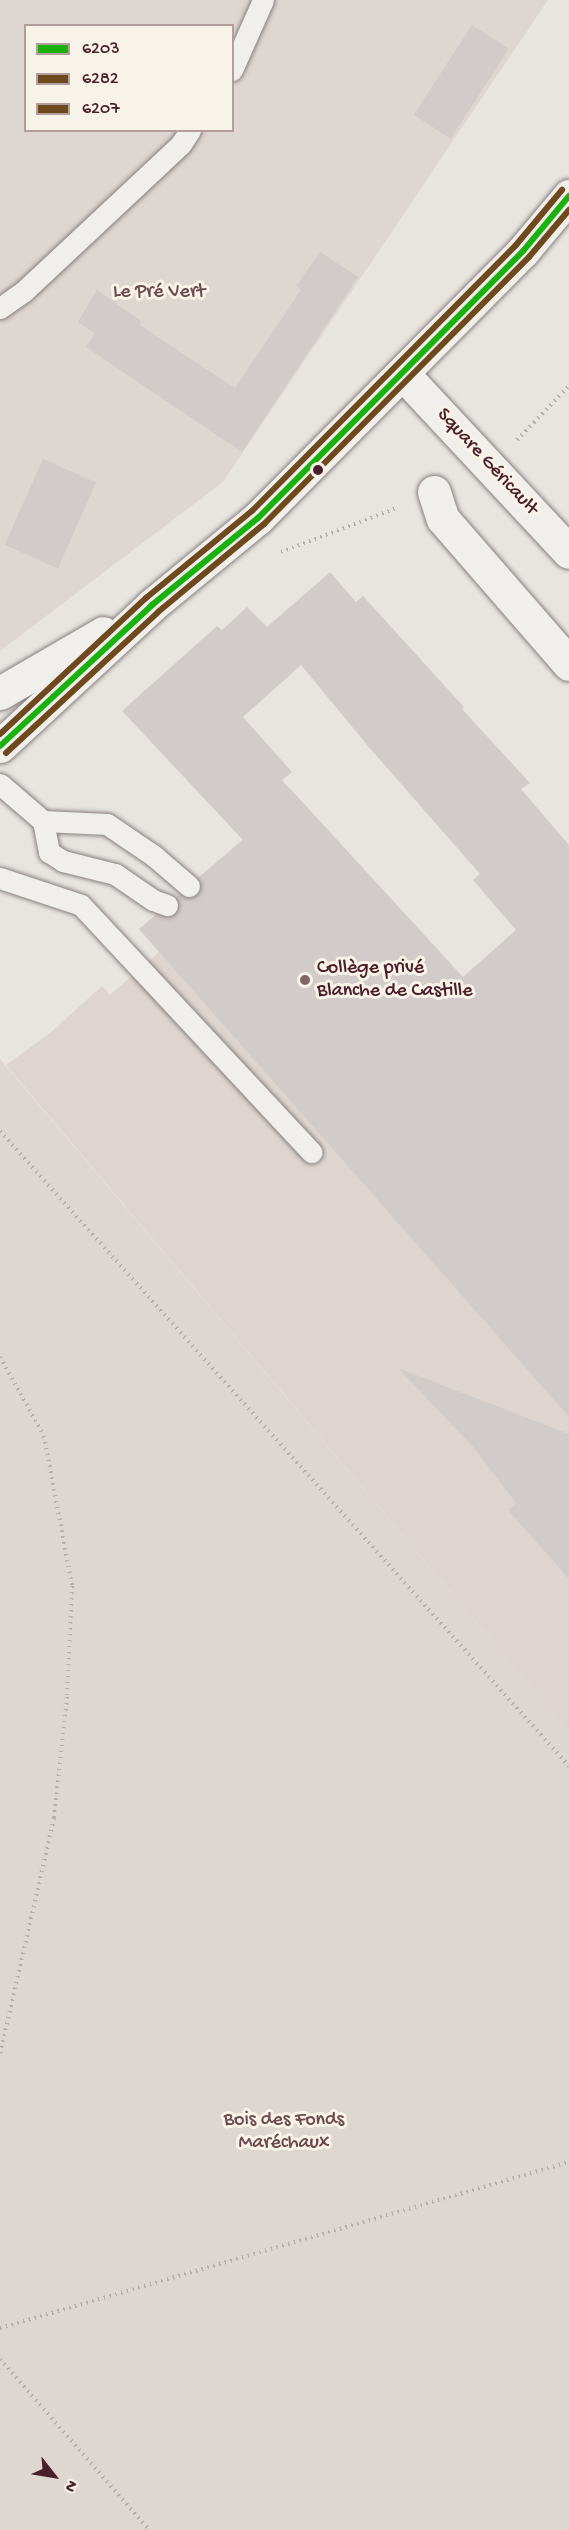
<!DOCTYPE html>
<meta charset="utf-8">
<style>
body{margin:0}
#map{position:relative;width:569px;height:2530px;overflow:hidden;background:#e8e5e0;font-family:"Gochi Hand",sans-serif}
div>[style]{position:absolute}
.built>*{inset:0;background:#ded5d0}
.green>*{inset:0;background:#ded6d0}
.building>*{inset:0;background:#d1ccc9;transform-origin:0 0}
.path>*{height:4px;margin-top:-2px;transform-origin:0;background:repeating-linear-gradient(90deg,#b4aeac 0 1.5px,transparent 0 6px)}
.roads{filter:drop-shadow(0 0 2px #898080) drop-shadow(0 0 2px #898080)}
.lane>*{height:21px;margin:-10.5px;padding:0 10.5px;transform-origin:10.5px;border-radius:10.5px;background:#f0efeb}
.street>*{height:33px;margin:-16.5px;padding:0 16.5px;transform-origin:16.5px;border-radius:16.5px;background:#f0efeb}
.secondary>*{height:33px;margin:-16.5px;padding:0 16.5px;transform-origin:16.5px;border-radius:16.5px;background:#f0efeb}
.bus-1>*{height:6px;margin:-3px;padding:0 3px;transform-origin:3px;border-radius:3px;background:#1ab10f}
.bus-2>*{height:6px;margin:-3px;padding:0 3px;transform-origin:3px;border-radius:3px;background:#6e491e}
.bus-3>*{height:6px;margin:-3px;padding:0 3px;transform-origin:3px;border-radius:3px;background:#6e491e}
.dots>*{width:16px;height:16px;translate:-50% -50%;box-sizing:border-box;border:3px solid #f7f3e8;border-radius:50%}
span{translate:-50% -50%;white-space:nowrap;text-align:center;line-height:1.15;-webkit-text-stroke:6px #f7f3e8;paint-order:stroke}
.park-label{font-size:20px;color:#6d4a51}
.street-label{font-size:20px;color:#4a1f2b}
.poi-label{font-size:20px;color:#4a1f2b}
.left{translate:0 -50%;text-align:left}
.legend{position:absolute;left:24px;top:24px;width:210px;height:108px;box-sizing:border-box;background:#f7f3e8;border:2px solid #b29e9c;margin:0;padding:8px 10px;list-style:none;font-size:18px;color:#4a1f2b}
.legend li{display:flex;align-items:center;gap:12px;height:30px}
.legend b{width:30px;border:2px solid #b29e9c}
.north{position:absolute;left:24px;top:2446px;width:60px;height:60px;-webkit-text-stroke:4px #f7f3e8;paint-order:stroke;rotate:121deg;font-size:16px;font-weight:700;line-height:24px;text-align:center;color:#4a1f2b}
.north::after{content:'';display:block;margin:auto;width:21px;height:27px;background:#4a1f2b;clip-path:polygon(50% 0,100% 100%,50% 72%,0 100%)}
</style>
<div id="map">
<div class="built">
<i style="clip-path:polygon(295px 794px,462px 977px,476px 966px,569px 946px,569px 1732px,6px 1065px,50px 1033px,102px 986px,110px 995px,159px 952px,139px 929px)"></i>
</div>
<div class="green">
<i style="clip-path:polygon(evenodd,0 0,548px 0,223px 482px,0 651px,0 0,26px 26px,232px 26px,232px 130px,26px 130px,26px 26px)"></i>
<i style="clip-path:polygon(0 1059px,569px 1732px,569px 2530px,0 2530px)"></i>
</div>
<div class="building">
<i style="left:472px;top:25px;width:44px;height:107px;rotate:33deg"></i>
<i style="clip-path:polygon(320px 252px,358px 277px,242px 452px,86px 347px,95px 334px,78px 322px,97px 290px,141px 321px,140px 325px,235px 388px,301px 290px,296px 286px)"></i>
<i style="left:43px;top:459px;width:58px;height:94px;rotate:24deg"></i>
<i style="clip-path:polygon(evenodd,330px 572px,356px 602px,363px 596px,464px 707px,462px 709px,530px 783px,521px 789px,569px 845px,569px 1417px,139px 929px,156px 915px,169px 918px,176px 914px,180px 903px,177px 897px,179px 895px,193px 898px,198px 895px,202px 888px,198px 878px,243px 840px,122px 711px,217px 626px,222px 630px,247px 607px,267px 627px,330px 572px,301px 665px,368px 746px,480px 874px,473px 880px,516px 930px,463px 977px,282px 780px,292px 772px,243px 717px,301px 665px)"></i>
<i style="clip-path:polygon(398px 1368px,569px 1434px,569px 1579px,508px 1510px,516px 1503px,473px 1447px)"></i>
</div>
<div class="path">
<i style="left:517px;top:440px;width:75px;rotate:-46.1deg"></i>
<i style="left:281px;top:552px;width:124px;rotate:-20.8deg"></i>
<i style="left:0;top:1131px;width:853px;rotate:48.14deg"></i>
<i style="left:0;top:1357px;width:90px;rotate:60.9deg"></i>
<i style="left:44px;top:1436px;width:153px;rotate:79.4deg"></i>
<i style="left:72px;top:1586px;width:111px;rotate:92.6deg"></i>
<i style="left:67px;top:1697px;width:122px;rotate:96.1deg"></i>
<i style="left:54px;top:1818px;width:242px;rotate:102.9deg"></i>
<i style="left:0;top:2328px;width:593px;rotate:-16.26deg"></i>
<i style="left:0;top:2359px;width:227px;rotate:48.9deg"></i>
</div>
<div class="roads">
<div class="lane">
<i style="left:232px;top:70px;width:77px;rotate:-66.1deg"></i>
<i style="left:0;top:308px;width:28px;rotate:-35deg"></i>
<i style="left:23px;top:292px;width:216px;rotate:-43.1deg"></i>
<i style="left:181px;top:144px;width:17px;rotate:-57deg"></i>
<i style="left:0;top:784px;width:57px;rotate:40.7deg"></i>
<i style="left:43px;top:821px;width:32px;rotate:79deg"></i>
<i style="left:49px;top:852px;width:17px;rotate:33deg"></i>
<i style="left:63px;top:861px;width:54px;rotate:14deg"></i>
<i style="left:115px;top:874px;width:46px;rotate:34.4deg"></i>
<i style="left:153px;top:900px;width:15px;rotate:20deg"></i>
<i style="left:43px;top:821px;width:64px;rotate:2.7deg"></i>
<i style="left:107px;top:824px;width:57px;rotate:34.2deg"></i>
<i style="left:154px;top:856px;width:46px;rotate:40.6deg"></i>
<i style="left:0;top:878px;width:85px;rotate:18.4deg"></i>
<i style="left:81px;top:905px;width:338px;rotate:47deg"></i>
</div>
<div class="street">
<i style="left:403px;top:374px;width:243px;rotate:47deg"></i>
<i style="left:434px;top:492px;width:28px;rotate:72deg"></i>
<i style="left:443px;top:519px;width:192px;rotate:49deg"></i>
</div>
<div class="secondary">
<i style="left:0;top:693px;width:119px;rotate:-30.2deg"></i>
<i style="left:0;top:746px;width:207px;rotate:-42.8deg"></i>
<i style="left:152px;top:605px;width:137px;rotate:-39.4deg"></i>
<i style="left:258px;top:518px;width:376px;rotate:-45.2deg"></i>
<i style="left:523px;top:251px;width:72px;rotate:-50.1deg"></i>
</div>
</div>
<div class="bus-1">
<i style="left:0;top:746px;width:207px;rotate:-42.8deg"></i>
<i style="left:152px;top:605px;width:137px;rotate:-39.4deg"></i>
<i style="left:258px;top:518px;width:376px;rotate:-45.2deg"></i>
<i style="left:523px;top:251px;width:72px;rotate:-50.1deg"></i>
</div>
<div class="bus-2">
<i style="left:6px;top:753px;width:207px;rotate:-42.8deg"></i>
<i style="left:158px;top:612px;width:138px;rotate:-39.7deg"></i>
<i style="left:264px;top:524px;width:376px;rotate:-45.2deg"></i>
<i style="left:529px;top:257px;width:62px;rotate:-49.6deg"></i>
</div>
<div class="bus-3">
<i style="left:0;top:734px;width:200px;rotate:-43deg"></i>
<i style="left:146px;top:598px;width:137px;rotate:-39.4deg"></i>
<i style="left:252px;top:511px;width:375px;rotate:-45.2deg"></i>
<i style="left:516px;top:245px;width:72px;rotate:-50.1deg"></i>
</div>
<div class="dots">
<i style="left:318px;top:470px;background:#4a1f2b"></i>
<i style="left:305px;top:980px;background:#81646a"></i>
</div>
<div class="park-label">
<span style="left:159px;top:292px">Le Pré Vert</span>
<span style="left:284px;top:2132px">Bois des Fonds<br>Maréchaux</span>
</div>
<div class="street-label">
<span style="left:487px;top:462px;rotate:47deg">Square Géricault</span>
</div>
<div class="poi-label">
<span class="left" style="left:317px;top:980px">Collège privé<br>Blanche de Castille</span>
</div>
<ul class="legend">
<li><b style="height:8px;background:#1ab10f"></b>6203</li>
<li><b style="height:8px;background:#6e491e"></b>6282</li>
<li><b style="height:8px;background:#6e491e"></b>6207</li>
</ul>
<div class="north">N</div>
</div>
